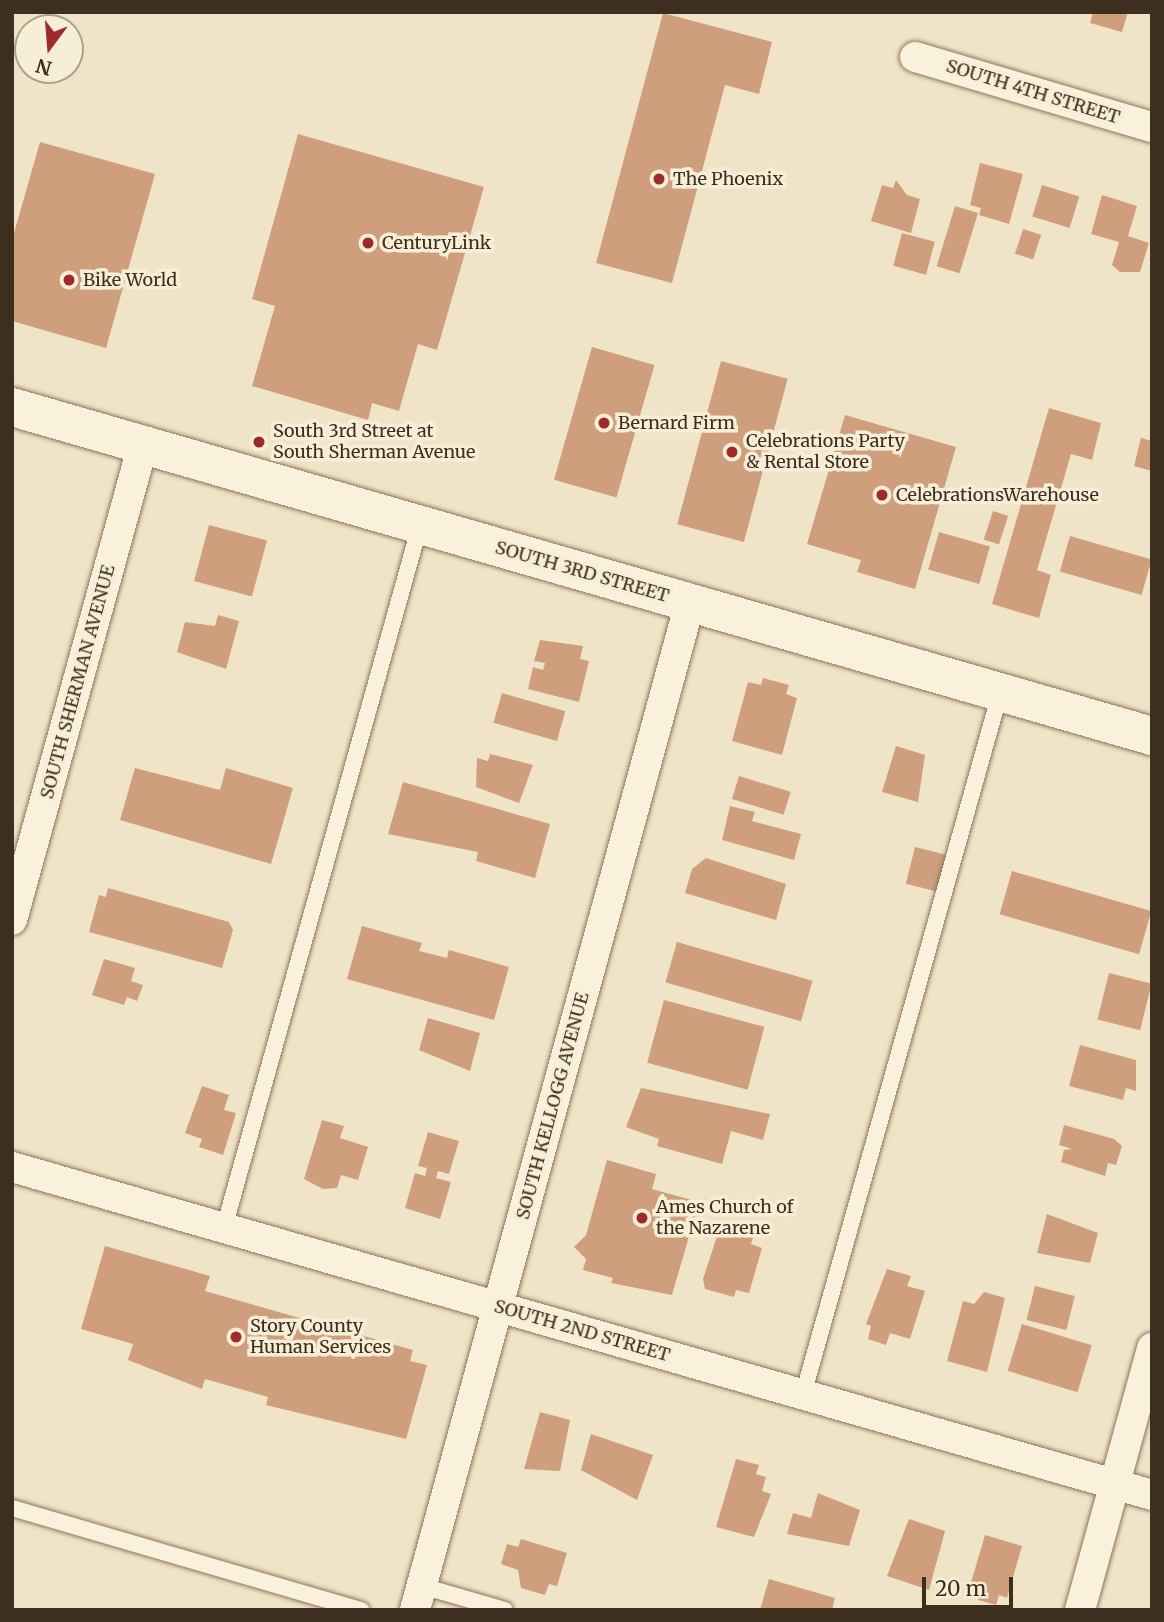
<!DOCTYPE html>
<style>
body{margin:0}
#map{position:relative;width:1164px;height:1622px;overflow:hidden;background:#f0e4c8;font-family:Merriweather,serif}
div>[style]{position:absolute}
.building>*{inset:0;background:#cf9f7d;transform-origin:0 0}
.roads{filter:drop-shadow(0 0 2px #8d765c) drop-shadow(0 0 2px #8d765c)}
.service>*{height:16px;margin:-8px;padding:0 8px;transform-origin:8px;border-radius:8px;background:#faf1dc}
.minor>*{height:30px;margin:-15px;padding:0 15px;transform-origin:15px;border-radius:15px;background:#faf1dc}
.secondary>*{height:38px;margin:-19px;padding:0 19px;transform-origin:19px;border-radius:19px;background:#faf1dc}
.dots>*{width:19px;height:19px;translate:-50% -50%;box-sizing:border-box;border:4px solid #f7eed8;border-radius:50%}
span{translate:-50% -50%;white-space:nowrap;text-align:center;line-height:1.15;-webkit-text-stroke:7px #f7eed8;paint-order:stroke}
.street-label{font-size:18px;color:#3d2e20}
.poi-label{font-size:18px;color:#3d2e20}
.left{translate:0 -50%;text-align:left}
.frame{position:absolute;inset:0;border:14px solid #3d2e20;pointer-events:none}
.north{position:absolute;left:14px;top:14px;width:70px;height:70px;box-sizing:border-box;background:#f7eed8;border:2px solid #ada18e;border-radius:50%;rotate:196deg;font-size:19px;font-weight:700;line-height:28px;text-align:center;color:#3d2e20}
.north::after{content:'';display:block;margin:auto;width:24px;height:32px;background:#9e2a2b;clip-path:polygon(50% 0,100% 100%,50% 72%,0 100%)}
.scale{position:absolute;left:922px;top:1577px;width:91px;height:32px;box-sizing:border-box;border:4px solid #3d2e20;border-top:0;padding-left:9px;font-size:21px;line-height:24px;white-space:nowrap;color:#3d2e20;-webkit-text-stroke:5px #f7eed8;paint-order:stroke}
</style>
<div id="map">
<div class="building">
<i style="clip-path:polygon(1093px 12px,1128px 12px,1122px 32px,1090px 23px)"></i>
<i style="clip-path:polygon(663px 13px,772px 42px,759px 94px,725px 85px,672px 283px,596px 263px)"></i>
<i style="clip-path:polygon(298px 134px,484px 187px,437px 350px,418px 344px,399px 411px,372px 403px,368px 420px,252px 386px,275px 306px,252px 299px)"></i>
<i style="clip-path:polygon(40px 142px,155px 174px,106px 348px,12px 321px,12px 240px)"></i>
<i style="clip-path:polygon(980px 163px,1023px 174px,1009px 224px,979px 215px,981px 208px,970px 205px)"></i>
<i style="clip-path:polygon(896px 180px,907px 195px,920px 199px,911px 233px,871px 221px,882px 185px,893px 188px)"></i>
<i style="left:1042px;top:185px;width:39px;height:33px;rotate:17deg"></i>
<i style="clip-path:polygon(1102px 195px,1137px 206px,1128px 236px,1149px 243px,1140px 272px,1120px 272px,1112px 265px,1119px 242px,1091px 234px)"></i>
<i style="left:955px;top:206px;width:24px;height:63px;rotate:17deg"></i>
<i style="left:1023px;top:229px;width:19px;height:26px;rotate:18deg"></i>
<i style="left:902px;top:233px;width:34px;height:34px;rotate:15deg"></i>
<i style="left:592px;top:347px;width:65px;height:138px;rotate:16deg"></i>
<i style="left:721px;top:361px;width:69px;height:169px;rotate:15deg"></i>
<i style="clip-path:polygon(1049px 408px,1101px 423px,1092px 460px,1071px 454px,1037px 570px,1051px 575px,1039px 618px,992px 604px)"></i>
<i style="clip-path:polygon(845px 415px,956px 447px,915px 589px,857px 572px,861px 560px,807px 544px)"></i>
<i style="clip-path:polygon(1141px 438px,1152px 441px,1152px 471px,1134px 466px)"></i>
<i style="left:993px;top:511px;width:16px;height:30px;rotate:18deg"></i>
<i style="left:209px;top:525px;width:60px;height:58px;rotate:15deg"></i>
<i style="left:939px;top:532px;width:53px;height:39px;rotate:16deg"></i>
<i style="left:1070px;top:536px;width:85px;height:37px;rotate:16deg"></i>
<i style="clip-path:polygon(218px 615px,239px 621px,226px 669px,177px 652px,185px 622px,215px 626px)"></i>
<i style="clip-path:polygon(540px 640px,583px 646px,580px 659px,589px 661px,579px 702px,528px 689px,533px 667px,543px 670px,545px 663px,534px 661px)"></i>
<i style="clip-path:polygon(763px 678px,789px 685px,786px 694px,797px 698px,782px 755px,732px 741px,748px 682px,761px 685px)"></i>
<i style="left:502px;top:693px;width:66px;height:31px;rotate:16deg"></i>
<i style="clip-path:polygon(896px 746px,925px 755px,918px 802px,882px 792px)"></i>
<i style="clip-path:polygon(490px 754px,533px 765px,519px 803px,476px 787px,477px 758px,488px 761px)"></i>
<i style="clip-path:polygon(135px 768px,220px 790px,226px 768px,293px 788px,271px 864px,120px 820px)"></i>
<i style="left:739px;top:776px;width:54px;height:24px;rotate:17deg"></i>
<i style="clip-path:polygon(403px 782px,550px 824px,535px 878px,476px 861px,478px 852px,388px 834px)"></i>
<i style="clip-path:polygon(730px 806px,755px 812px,752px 821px,801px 834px,794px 860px,722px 840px)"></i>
<i style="left:915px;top:847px;width:36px;height:38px;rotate:14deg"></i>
<i style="clip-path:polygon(706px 858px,786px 884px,776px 920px,685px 893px,692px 869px)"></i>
<i style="left:1012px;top:871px;width:145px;height:45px;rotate:16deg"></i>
<i style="clip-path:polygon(108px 888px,229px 922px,233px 930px,222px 968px,89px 932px,99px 895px,106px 897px)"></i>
<i style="clip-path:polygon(362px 926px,422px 943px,419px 951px,447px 958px,449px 950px,509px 967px,494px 1020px,347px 979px)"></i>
<i style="left:677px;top:942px;width:141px;height:42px;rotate:16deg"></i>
<i style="clip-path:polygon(104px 959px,135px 968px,131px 981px,143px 985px,137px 1001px,127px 997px,124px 1005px,92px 995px)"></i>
<i style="left:1109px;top:973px;width:44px;height:48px;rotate:14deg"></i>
<i style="left:664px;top:1000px;width:104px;height:65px;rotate:15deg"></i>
<i style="clip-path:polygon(428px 1018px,480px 1033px,470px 1071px,419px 1050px)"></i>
<i style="clip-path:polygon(1080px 1045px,1136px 1060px,1136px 1091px,1126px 1088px,1123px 1100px,1069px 1086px)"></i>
<i style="clip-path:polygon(202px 1086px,229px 1095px,224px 1110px,236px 1113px,223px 1155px,199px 1147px,202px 1139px,185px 1133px)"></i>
<i style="clip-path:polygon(641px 1088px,770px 1114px,763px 1140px,731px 1131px,722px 1164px,657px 1146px,659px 1139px,626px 1127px)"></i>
<i style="clip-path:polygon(322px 1120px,344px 1126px,340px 1138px,368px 1147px,358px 1180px,341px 1175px,337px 1188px,323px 1189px,304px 1179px)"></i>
<i style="clip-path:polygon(1064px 1125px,1114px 1139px,1122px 1146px,1116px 1165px,1108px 1163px,1105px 1176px,1061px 1162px,1064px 1150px,1072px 1149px,1059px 1145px)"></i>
<i style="clip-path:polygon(428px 1132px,459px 1141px,449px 1174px,438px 1171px,436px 1178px,451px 1182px,440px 1219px,405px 1208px,415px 1173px,425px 1176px,427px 1168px,418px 1166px)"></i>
<i style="clip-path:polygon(607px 1160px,656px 1174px,652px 1189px,699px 1202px,672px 1295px,611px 1283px,613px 1278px,583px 1270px,586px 1259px,574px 1247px,586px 1235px)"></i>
<i style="clip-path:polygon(1047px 1214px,1098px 1233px,1090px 1263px,1037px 1253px)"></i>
<i style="clip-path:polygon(722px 1221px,755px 1231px,751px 1244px,762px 1248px,749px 1293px,736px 1290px,734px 1297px,705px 1289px,703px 1279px)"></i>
<i style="clip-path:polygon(105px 1246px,210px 1276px,205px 1291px,413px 1350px,410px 1361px,427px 1365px,406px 1439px,266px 1405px,268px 1397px,205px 1379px,202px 1389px,128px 1360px,133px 1344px,81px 1329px)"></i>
<i style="clip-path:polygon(887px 1269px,911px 1276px,907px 1286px,925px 1291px,910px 1339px,890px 1333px,886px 1345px,868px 1339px,871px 1326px,866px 1324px)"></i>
<i style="left:1035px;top:1286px;width:41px;height:35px;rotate:14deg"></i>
<i style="clip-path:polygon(984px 1292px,1005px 1298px,987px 1372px,947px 1361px,963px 1301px,974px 1304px)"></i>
<i style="left:1022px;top:1324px;width:73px;height:49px;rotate:17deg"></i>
<i style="clip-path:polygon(540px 1412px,570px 1420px,560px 1471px,524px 1469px)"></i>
<i style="clip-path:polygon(591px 1434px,653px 1455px,637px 1500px,581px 1470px)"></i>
<i style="clip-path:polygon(736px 1459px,759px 1465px,756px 1474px,766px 1477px,762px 1491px,771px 1494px,754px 1537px,716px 1527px)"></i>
<i style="clip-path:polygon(818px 1493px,860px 1510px,849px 1546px,787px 1534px,793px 1513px,811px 1518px)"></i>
<i style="clip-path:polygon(909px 1519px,945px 1531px,929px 1590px,887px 1576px)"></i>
<i style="clip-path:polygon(985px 1535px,1022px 1546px,1007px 1598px,999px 1595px,996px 1605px,978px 1600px,981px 1589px,970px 1586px)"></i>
<i style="clip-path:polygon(521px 1539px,567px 1553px,557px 1586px,549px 1584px,545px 1595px,521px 1588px,518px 1570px,501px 1564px,507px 1544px,518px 1547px)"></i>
<i style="clip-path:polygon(769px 1579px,835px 1598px,832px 1610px,760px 1610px)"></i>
</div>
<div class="roads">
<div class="service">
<i style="left:224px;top:1228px;width:730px;rotate:-74.42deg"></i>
<i style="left:803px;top:1395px;width:729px;rotate:-74.32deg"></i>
<i style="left:12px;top:1508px;width:364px;rotate:16.3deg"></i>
<i style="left:422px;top:1586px;width:86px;rotate:16.1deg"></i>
</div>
<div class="minor">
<i style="left:915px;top:57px;width:247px;rotate:16.5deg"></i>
<i style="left:12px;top:920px;width:494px;rotate:-74.6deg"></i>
<i style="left:12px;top:1167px;width:1186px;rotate:16.05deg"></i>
<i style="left:415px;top:1610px;width:1044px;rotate:-74.73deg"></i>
<i style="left:1080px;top:1610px;width:272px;rotate:-74.6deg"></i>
</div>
<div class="secondary">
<i style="left:12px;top:407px;width:1187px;rotate:16.1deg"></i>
</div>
</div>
<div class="dots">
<i style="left:659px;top:179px;background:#9e2a2b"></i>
<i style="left:368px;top:243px;background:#9e2a2b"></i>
<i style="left:69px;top:280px;background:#9e2a2b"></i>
<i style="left:604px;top:423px;background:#9e2a2b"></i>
<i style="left:259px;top:442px;background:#9e2a2b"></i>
<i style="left:732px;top:452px;background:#9e2a2b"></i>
<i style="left:882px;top:495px;background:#9e2a2b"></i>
<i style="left:642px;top:1218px;background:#9e2a2b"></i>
<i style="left:236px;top:1337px;background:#9e2a2b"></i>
</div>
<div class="street-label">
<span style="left:1033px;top:92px;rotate:17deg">SOUTH 4TH STREET</span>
<span style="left:582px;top:572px;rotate:16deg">SOUTH 3RD STREET</span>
<span style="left:78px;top:682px;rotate:-75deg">SOUTH SHERMAN AVENUE</span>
<span style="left:553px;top:1106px;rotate:-75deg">SOUTH KELLOGG AVENUE</span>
<span style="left:582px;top:1331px;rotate:16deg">SOUTH 2ND STREET</span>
</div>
<div class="poi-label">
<span class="left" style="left:673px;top:179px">The Phoenix</span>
<span class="left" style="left:382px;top:243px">CenturyLink</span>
<span class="left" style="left:83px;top:280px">Bike World</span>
<span class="left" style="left:618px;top:423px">Bernard Firm</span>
<span class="left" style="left:273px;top:442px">South 3rd Street at<br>South Sherman Avenue</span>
<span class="left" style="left:746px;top:452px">Celebrations Party<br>&amp; Rental Store</span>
<span class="left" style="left:896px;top:495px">CelebrationsWarehouse</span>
<span class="left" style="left:656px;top:1218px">Ames Church of<br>the Nazarene</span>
<span class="left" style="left:250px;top:1337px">Story County<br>Human Services</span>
</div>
<div class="frame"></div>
<div class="north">N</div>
<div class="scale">20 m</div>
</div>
